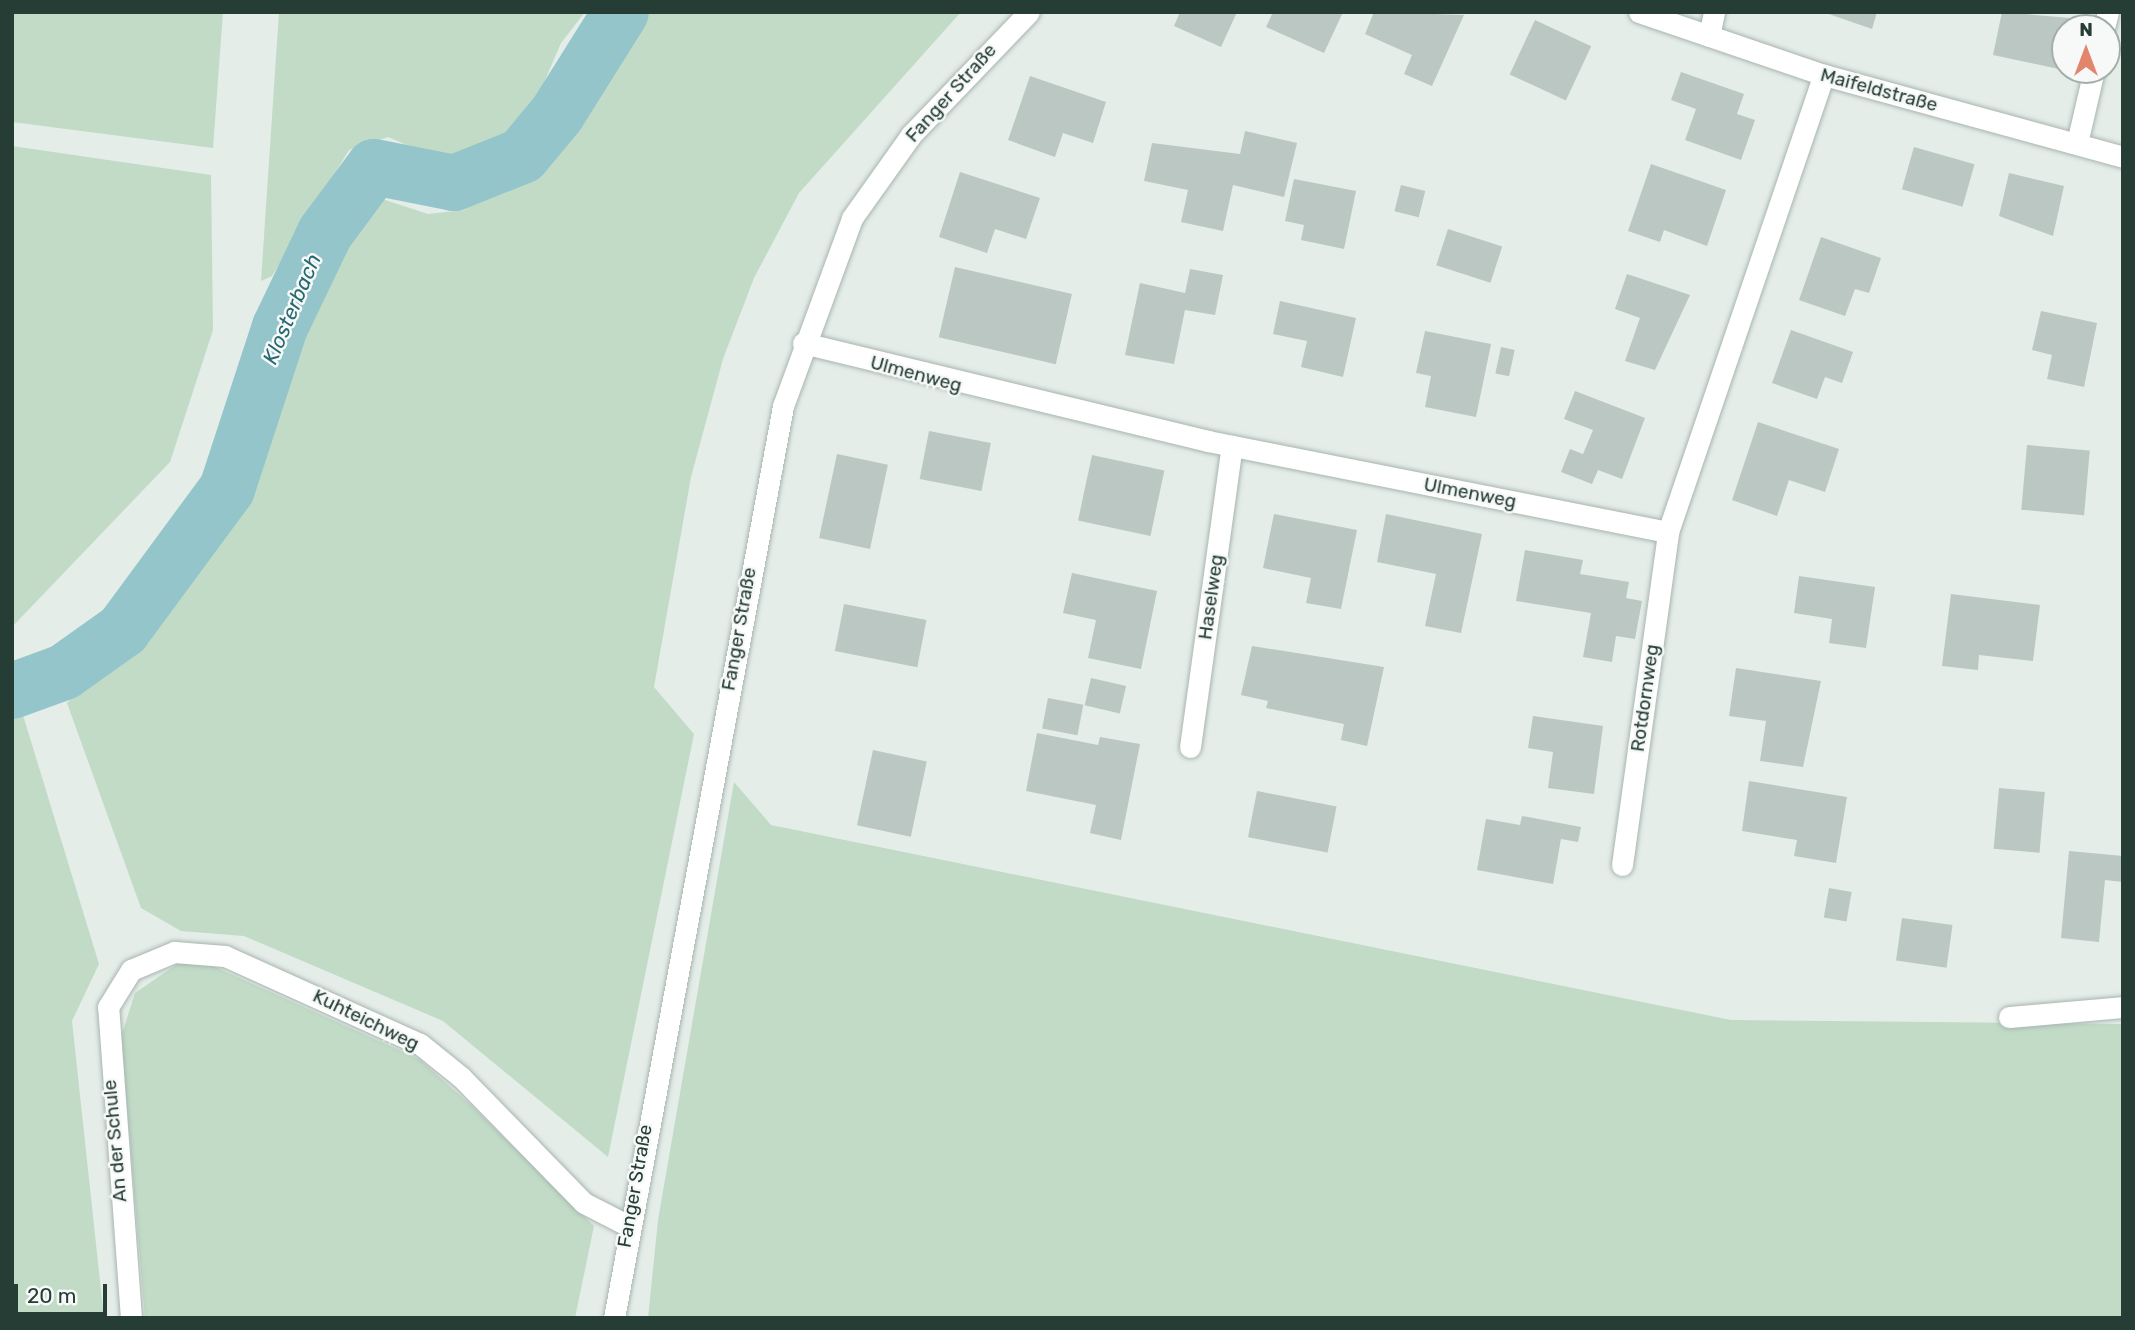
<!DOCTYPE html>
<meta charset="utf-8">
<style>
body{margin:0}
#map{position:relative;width:2135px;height:1330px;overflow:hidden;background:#e5ede9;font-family:Rubik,sans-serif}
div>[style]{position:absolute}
.green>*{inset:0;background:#c1dbc7}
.river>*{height:56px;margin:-28px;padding:0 28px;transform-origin:28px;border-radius:28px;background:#94c5cb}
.building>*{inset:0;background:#bbc7c2;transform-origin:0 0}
.roads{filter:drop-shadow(0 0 2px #a8b5b0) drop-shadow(0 0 2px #a8b5b0)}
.street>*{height:21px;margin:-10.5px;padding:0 10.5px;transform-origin:10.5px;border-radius:10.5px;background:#fff}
span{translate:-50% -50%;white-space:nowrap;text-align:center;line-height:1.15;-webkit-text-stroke:5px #f6f9f7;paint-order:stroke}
.street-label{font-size:19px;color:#263d36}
.water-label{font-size:21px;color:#276972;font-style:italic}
.frame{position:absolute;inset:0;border:14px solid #263d36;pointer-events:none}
.north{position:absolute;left:2051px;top:14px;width:70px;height:70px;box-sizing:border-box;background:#f6f9f7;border:2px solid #a3aeaa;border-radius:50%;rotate:0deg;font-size:19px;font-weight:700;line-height:28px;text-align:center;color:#263d36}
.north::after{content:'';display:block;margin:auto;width:24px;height:32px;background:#e3856d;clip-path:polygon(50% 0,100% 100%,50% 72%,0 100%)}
.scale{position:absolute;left:14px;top:1284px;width:93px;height:32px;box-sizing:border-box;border:4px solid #263d36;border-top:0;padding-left:9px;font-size:21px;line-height:24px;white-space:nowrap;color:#263d36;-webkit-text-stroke:5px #f6f9f7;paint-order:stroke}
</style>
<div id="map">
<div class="green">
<i style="clip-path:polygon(12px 12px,223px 12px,213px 148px,12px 122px)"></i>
<i style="clip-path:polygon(279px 12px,585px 12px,561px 43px,536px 101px,498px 143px,452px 164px,388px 137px,349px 150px,272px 276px,261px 281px)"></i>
<i style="clip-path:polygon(635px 12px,961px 12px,799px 193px,754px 278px,723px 359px,691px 477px,654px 687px,694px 734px,608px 1157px,443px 1021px,244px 936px,181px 931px,141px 908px,67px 703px,147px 622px,244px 480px,270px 426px,290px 348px,310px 301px,366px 216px,382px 199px,428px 214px,464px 210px,548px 156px,571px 130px,595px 71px,629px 32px)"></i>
<i style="clip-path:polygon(12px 146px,211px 175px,213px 330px,170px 462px,12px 627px)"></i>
<i style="clip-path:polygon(19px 702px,99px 964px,72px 1021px,104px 1318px,12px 1318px,12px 706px)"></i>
<i style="clip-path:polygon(734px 782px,771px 825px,1731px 1020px,2123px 1024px,2123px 1318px,648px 1318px,658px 1220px)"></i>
<i style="clip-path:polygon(180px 962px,213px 966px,419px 1059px,472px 1106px,594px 1226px,575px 1318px,145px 1318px,121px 1037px,135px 993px)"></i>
</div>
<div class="river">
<i style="left:12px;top:691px;width:55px;rotate:-20.1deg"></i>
<i style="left:64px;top:672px;width:72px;rotate:-35.4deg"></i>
<i style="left:123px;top:630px;width:175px;rotate:-53.6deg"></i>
<i style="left:227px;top:489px;width:170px;rotate:-71.9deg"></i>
<i style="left:280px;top:327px;width:104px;rotate:-64.4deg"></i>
<i style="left:325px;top:233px;width:82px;rotate:-53.4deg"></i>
<i style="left:374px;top:167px;width:82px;rotate:11.3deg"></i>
<i style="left:454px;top:183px;width:73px;rotate:-21.7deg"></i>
<i style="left:522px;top:156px;width:55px;rotate:-50.2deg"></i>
<i style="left:557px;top:114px;width:120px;rotate:-57.9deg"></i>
</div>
<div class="building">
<i style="clip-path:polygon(1180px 12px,1237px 12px,1221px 47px,1174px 26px)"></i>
<i style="clip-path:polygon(1273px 12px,1343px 12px,1324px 53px,1266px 27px)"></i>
<i style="clip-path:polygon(1374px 12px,1464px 15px,1432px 86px,1404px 74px,1412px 55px,1365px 34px)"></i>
<i style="clip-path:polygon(1823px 12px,1877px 12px,1872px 29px)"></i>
<i style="clip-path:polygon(2002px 12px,2070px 18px,2059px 69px,1993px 55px)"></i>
<i style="left:1535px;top:20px;width:62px;height:60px;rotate:25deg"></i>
<i style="clip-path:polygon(1681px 72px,1744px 94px,1737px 114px,1755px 120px,1741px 160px,1685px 140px,1696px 109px,1671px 100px)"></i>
<i style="clip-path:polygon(1030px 76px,1106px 102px,1093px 143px,1063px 133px,1055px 157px,1008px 140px)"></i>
<i style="clip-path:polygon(1245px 131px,1297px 143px,1284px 197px,1233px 185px,1223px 231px,1181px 222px,1188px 190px,1144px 181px,1152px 143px,1240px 154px)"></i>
<i style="left:1914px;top:147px;width:63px;height:44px;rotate:16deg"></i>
<i style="clip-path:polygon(1651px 164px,1726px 190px,1707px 246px,1664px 230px,1660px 242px,1628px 231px)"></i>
<i style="clip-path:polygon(960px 172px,1040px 198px,1026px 239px,995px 229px,987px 253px,939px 237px)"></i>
<i style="clip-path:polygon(2009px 173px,2064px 186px,2053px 236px,1999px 216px)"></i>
<i style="clip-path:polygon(1294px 179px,1356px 191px,1344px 249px,1301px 240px,1304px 225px,1285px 221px)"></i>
<i style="left:1401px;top:185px;width:25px;height:27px;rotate:14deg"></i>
<i style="left:1448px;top:229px;width:57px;height:38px;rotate:18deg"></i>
<i style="clip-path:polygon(1821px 237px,1881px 258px,1869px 293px,1855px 289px,1845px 316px,1799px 300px)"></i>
<i style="left:955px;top:267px;width:120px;height:72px;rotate:13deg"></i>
<i style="clip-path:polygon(1190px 269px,1223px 275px,1215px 315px,1185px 310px,1174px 364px,1125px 355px,1140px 283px,1185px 293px)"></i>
<i style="clip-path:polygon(1627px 274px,1690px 295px,1655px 370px,1625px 361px,1640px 318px,1615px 309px)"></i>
<i style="clip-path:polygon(1280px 301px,1356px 318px,1343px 377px,1301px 367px,1307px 341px,1273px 334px)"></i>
<i style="clip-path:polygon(2041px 311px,2097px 323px,2084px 387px,2047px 379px,2052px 355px,2032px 350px)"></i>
<i style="clip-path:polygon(1791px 330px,1853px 352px,1842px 383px,1825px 377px,1817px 399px,1772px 383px)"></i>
<i style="clip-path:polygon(1425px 331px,1491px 344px,1476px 417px,1425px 407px,1431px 376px,1416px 373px)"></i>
<i style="left:1501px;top:347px;width:14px;height:27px;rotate:12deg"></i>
<i style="clip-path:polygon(1575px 391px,1645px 418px,1622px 479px,1598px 470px,1592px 484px,1561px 472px,1570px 449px,1583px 454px,1593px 430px,1564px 419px)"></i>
<i style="clip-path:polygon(1758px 422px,1839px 449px,1825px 492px,1789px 480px,1777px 516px,1732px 500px)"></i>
<i style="left:929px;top:431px;width:63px;height:49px;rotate:11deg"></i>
<i style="left:2027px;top:445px;width:63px;height:65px;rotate:5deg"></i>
<i style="left:837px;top:454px;width:52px;height:86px;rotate:12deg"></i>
<i style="left:1092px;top:455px;width:74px;height:67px;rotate:12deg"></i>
<i style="clip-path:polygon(1274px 514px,1357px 530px,1341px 609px,1306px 603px,1311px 578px,1263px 568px)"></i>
<i style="clip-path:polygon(1386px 514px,1482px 534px,1461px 633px,1425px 626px,1436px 574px,1377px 562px)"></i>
<i style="clip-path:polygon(1525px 550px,1583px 560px,1580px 574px,1629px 582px,1626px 598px,1642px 601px,1635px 639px,1616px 636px,1612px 662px,1583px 657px,1591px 613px,1516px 601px)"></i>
<i style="clip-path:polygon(1072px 573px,1157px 591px,1141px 669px,1088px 658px,1096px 620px,1063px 613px)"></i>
<i style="clip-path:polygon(1799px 576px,1875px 587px,1866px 648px,1829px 643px,1832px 619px,1794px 613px)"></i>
<i style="clip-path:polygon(1951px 594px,2040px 605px,2033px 661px,1979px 655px,1978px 670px,1942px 666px)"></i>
<i style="left:844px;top:604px;width:84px;height:48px;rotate:11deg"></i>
<i style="clip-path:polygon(1252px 646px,1384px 667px,1367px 746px,1341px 740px,1344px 724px,1266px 708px,1268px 701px,1241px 695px)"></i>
<i style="clip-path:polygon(1736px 668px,1821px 681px,1803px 767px,1760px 761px,1766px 721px,1729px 716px)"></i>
<i style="left:1091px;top:678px;width:36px;height:28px;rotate:13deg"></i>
<i style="left:1048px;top:698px;width:36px;height:31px;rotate:11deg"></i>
<i style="clip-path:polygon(1533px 716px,1603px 726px,1594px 794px,1548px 788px,1553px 752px,1528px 748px)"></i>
<i style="clip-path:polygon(1037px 733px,1098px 745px,1100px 737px,1140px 744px,1121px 840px,1090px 833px,1096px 805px,1026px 791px)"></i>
<i style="left:873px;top:750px;width:55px;height:77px;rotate:12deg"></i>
<i style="clip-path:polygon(1749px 781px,1847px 797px,1836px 863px,1794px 856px,1797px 840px,1742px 831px)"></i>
<i style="left:1999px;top:788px;width:46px;height:61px;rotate:5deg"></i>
<i style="left:1257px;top:791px;width:81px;height:47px;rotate:11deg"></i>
<i style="clip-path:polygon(1522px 816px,1581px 827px,1578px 842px,1561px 839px,1553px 884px,1477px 870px,1486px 819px,1520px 825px)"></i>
<i style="clip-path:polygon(2069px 851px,2123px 856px,2123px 882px,2105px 880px,2099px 942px,2061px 938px)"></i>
<i style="left:1829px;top:888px;width:23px;height:30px;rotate:10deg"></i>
<i style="left:1902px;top:918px;width:51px;height:43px;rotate:8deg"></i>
</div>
<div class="roads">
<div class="street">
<i style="left:1639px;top:12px;width:195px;rotate:18.8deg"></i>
<i style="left:1824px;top:75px;width:310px;rotate:15.3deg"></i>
<i style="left:2104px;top:28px;width:16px;rotate:-76deg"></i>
<i style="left:1709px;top:36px;width:25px;rotate:-78deg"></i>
<i style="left:2077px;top:143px;width:75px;rotate:-76.9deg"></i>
<i style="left:803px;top:343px;width:417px;rotate:13.6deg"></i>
<i style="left:1208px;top:441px;width:469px;rotate:11.2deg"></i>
<i style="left:1668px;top:532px;width:483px;rotate:-71.2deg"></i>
<i style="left:1190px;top:747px;width:304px;rotate:-82.1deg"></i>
<i style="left:1622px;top:865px;width:336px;rotate:-82.1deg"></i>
<i style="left:2009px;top:1017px;width:114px;rotate:-5deg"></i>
<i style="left:131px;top:1318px;width:312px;rotate:-94.2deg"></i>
<i style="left:108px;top:1007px;width:44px;rotate:-58.1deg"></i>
<i style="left:131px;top:970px;width:47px;rotate:-22.7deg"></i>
<i style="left:174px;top:952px;width:51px;rotate:4.5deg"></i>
<i style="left:225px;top:956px;width:214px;rotate:24.3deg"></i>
<i style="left:420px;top:1044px;width:53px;rotate:38.8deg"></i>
<i style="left:461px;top:1077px;width:176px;rotate:45.7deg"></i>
<i style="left:584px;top:1203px;width:48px;rotate:27.1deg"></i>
<i style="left:614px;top:1318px;width:928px;rotate:-79.5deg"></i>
<i style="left:783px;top:406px;width:200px;rotate:-69.8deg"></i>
<i style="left:852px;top:218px;width:102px;rotate:-54.6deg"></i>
<i style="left:911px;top:135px;width:170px;rotate:-46.2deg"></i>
</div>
</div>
<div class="street-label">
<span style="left:1879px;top:90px;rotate:15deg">Maifeldstraße</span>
<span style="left:951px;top:93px;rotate:-48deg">Fanger Straße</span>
<span style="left:916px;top:374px;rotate:15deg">Ulmenweg</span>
<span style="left:1470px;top:493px;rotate:11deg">Ulmenweg</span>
<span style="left:1211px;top:597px;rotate:-82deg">Haselweg</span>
<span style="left:739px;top:629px;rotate:-80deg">Fanger Straße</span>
<span style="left:1645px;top:698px;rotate:-82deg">Rotdornweg</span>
<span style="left:366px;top:1020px;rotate:26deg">Kuhteichweg</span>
<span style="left:115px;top:1141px;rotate:-95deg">An der Schule</span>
<span style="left:635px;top:1186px;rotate:-80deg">Fanger Straße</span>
</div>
<div class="water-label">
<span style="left:292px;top:309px;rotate:-67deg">Klosterbach</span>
</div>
<div class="frame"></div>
<div class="north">N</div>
<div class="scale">20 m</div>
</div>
